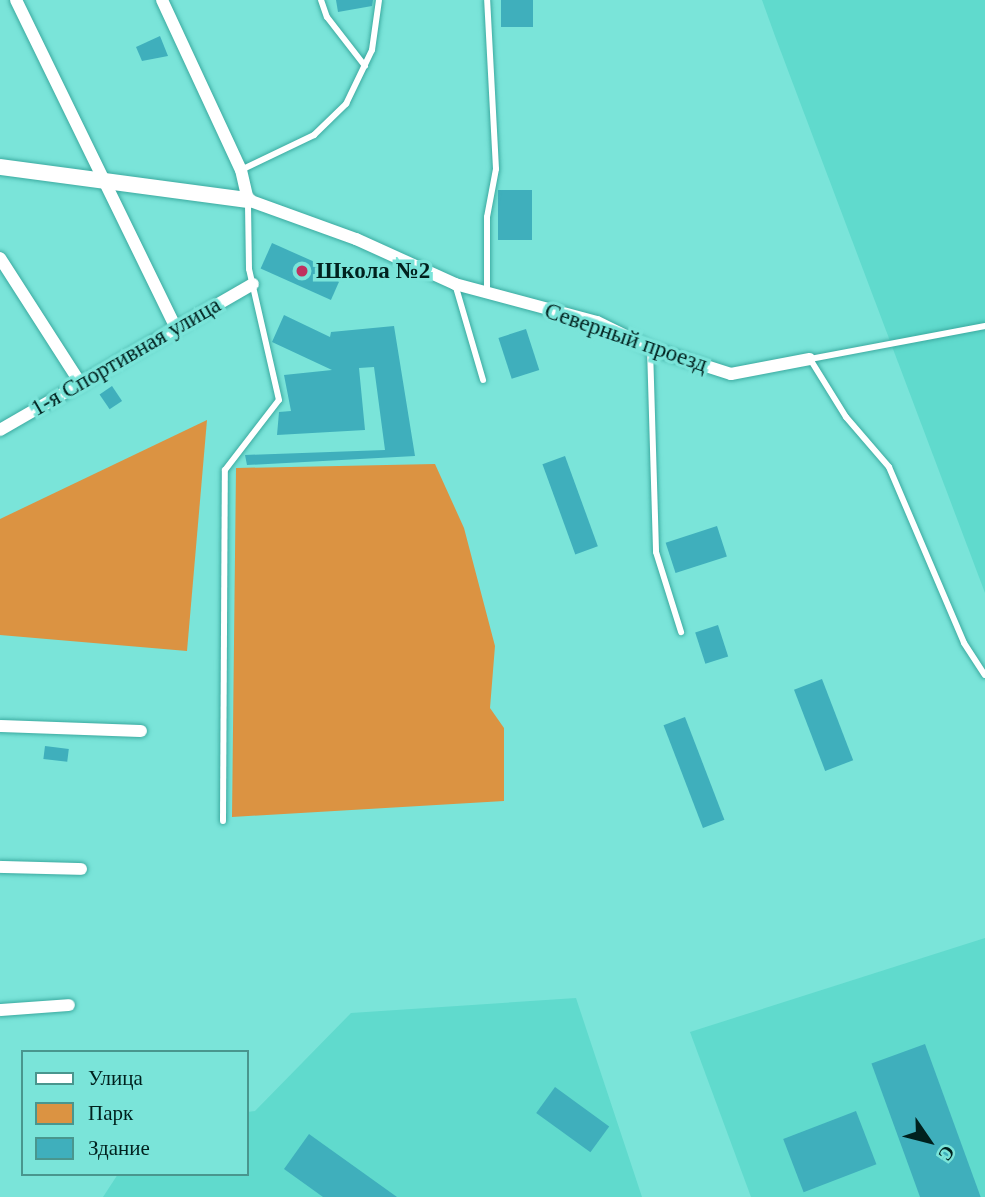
<!DOCTYPE html>
<meta charset="utf-8">
<style>
body{margin:0}
#map{position:relative;width:985px;height:1197px;overflow:hidden;background:#7ae4d9;font-family:Georgia,serif}
div>[style]{position:absolute}
.built>*{inset:0;background:#60dacd}
.green>*{inset:0;background:#db9342}
.building>*{inset:0;background:#3fafbc;transform-origin:0 0}
.roads{filter:drop-shadow(0 0 2px #3baaa0) drop-shadow(0 0 2px #3baaa0)}
.service>*{height:6px;margin:-3px;padding:0 3px;transform-origin:3px;border-radius:3px;background:#fff}
.minor>*{height:12px;margin:-6px;padding:0 6px;transform-origin:6px;border-radius:6px;background:#fff}
.tertiary>*{height:16px;margin:-8px;padding:0 8px;transform-origin:8px;border-radius:8px;background:#fff}
.dots>*{width:19px;height:19px;translate:-50% -50%;box-sizing:border-box;border:4px solid #7ae4d9;border-radius:50%}
span{translate:-50% -50%;white-space:nowrap;text-align:center;line-height:1.15;-webkit-text-stroke:7px #7ae4d9;paint-order:stroke}
.poi-label{font-size:23px;color:#00211e;font-weight:700}
.left{translate:0 -50%;text-align:left}
.street-label{font-size:23px;color:#00211e}
.legend{position:absolute;left:21px;top:1050px;width:228px;height:126px;box-sizing:border-box;background:#7ae4d9;border:2px solid #49968e;margin:0;padding:9px 12px;list-style:none;font-size:21px;color:#00211e}
.legend li{display:flex;align-items:center;gap:14px;height:35px}
.legend b{width:35px;border:2px solid #49968e}
.north{position:absolute;left:894px;top:1106px;width:70px;height:70px;-webkit-text-stroke:5px #7ae4d9;paint-order:stroke;rotate:125deg;font-size:19px;font-weight:700;line-height:28px;text-align:center;color:#00211e}
.north::after{content:'';display:block;margin:auto;width:24px;height:32px;background:#00211e;clip-path:polygon(50% 0,100% 100%,50% 72%,0 100%)}
</style>
<div id="map">
<div class="built">
<i style="clip-path:polygon(762px 0,985px 0,985px 593px,775px 36px)"></i>
<i style="clip-path:polygon(985px 938px,985px 1197px,751px 1197px,690px 1032px)"></i>
<i style="clip-path:polygon(576px 998px,642px 1197px,103px 1197px,118px 1174px,247px 1174px,247px 1112px,255px 1111px,351px 1013px)"></i>
</div>
<div class="green">
<i style="clip-path:polygon(207px 420px,187px 651px,0 635px,0 519px)"></i>
<i style="clip-path:polygon(435px 464px,464px 528px,495px 646px,490px 708px,504px 728px,504px 801px,232px 817px,236px 468px)"></i>
</div>
<div class="building">
<i style="clip-path:polygon(336px 0,373px 0,372px 6px,338px 12px)"></i>
<i style="left:501px;top:0;width:32px;height:27px"></i>
<i style="clip-path:polygon(160px 36px,168px 56px,142px 61px,136px 47px)"></i>
<i style="left:498px;top:190px;width:34px;height:50px"></i>
<i style="left:272px;top:243px;width:77px;height:28px;rotate:24deg"></i>
<i style="clip-path:polygon(284px 315px,330px 337px,331px 332px,394px 326px,415px 456px,247px 465px,245px 455px,385px 450px,374px 367px,359px 368px,365px 430px,277px 435px,279px 412px,291px 411px,284px 375px,332px 370px,272px 342px)"></i>
<i style="left:526px;top:329px;width:43px;height:29px;rotate:72deg"></i>
<i style="left:112px;top:386px;width:18px;height:15px;rotate:56deg"></i>
<i style="left:565px;top:456px;width:96px;height:24px;rotate:70deg"></i>
<i style="left:717px;top:526px;width:32px;height:54px;rotate:72deg"></i>
<i style="left:718px;top:625px;width:33px;height:24px;rotate:72deg"></i>
<i style="left:822px;top:679px;width:87px;height:30px;rotate:69deg"></i>
<i style="left:685px;top:717px;width:110px;height:23px;rotate:69deg"></i>
<i style="left:45px;top:746px;width:24px;height:13px;rotate:7deg"></i>
<i style="left:925px;top:1044px;width:163px;height:57px;rotate:70deg"></i>
<i style="left:555px;top:1087px;width:67px;height:32px;rotate:36deg"></i>
<i style="left:856px;top:1111px;width:57px;height:78px;rotate:69deg"></i>
<i style="clip-path:polygon(309px 1134px,397px 1197px,323px 1197px,284px 1169px)"></i>
</div>
<div class="roads">
<div class="service">
<i style="left:321px;top:0;width:18px;rotate:71deg"></i>
<i style="left:327px;top:17px;width:62px;rotate:52.2deg"></i>
<i style="left:241px;top:170px;width:81px;rotate:-25.6deg"></i>
<i style="left:314px;top:135px;width:45px;rotate:-44.1deg"></i>
<i style="left:346px;top:104px;width:60px;rotate:-64.3deg"></i>
<i style="left:372px;top:50px;width:50px;rotate:-82deg"></i>
<i style="left:455px;top:284px;width:100px;rotate:73.7deg"></i>
<i style="left:487px;top:293px;width:76px;rotate:-90deg"></i>
<i style="left:487px;top:217px;width:49px;rotate:-79.4deg"></i>
<i style="left:496px;top:169px;width:169px;rotate:-93deg"></i>
<i style="left:985px;top:326px;width:178px;rotate:169.3deg"></i>
<i style="left:810px;top:359px;width:68px;rotate:58.2deg"></i>
<i style="left:846px;top:417px;width:66px;rotate:49.3deg"></i>
<i style="left:889px;top:467px;width:191px;rotate:66.9deg"></i>
<i style="left:964px;top:643px;width:38px;rotate:57deg"></i>
<i style="left:650px;top:348px;width:204px;rotate:88.3deg"></i>
<i style="left:656px;top:552px;width:84px;rotate:72.6deg"></i>
<i style="left:223px;top:821px;width:351px;rotate:-89.7deg"></i>
<i style="left:225px;top:470px;width:88px;rotate:-52.4deg"></i>
<i style="left:279px;top:400px;width:134px;rotate:-102.9deg"></i>
<i style="left:249px;top:269px;width:67px;rotate:-90.9deg"></i>
</div>
<div class="minor">
<i style="left:16px;top:0;width:365px;rotate:64deg"></i>
<i style="left:162px;top:0;width:187px;rotate:65.1deg"></i>
<i style="left:241px;top:170px;width:31px;rotate:77deg"></i>
<i style="left:248px;top:200px;width:115px;rotate:19.9deg"></i>
<i style="left:356px;top:239px;width:109px;rotate:24.4deg"></i>
<i style="left:455px;top:284px;width:147px;rotate:15deg"></i>
<i style="left:597px;top:322px;width:59px;rotate:26.1deg"></i>
<i style="left:650px;top:348px;width:85px;rotate:17.8deg"></i>
<i style="left:731px;top:374px;width:80px;rotate:-10.8deg"></i>
<i style="left:0;top:258px;width:150px;rotate:57.3deg"></i>
<i style="left:0;top:430px;width:292px;rotate:-30deg"></i>
<i style="left:0;top:726px;width:141px;rotate:2deg"></i>
<i style="left:0;top:867px;width:81px;rotate:1.4deg"></i>
<i style="left:0;top:1010px;width:69px;rotate:-4.1deg"></i>
</div>
<div class="tertiary">
<i style="left:0;top:167px;width:250px;rotate:7.6deg"></i>
</div>
</div>
<div class="dots">
<i style="left:302px;top:271px;background:#bf315f"></i>
</div>
<div class="poi-label">
<span class="left" style="left:316px;top:271px">Школа №2</span>
</div>
<div class="street-label">
<span style="left:626px;top:338px;rotate:19deg">Северный проезд</span>
<span style="left:126px;top:357px;rotate:-30deg">1-я Спортивная улица</span>
</div>
<ul class="legend">
<li><b style="height:9px;background:#fff"></b>Улица</li>
<li><b style="height:19px;background:#db9342"></b>Парк</li>
<li><b style="height:19px;background:#3fafbc"></b>Здание</li>
</ul>
<div class="north">С</div>
</div>
